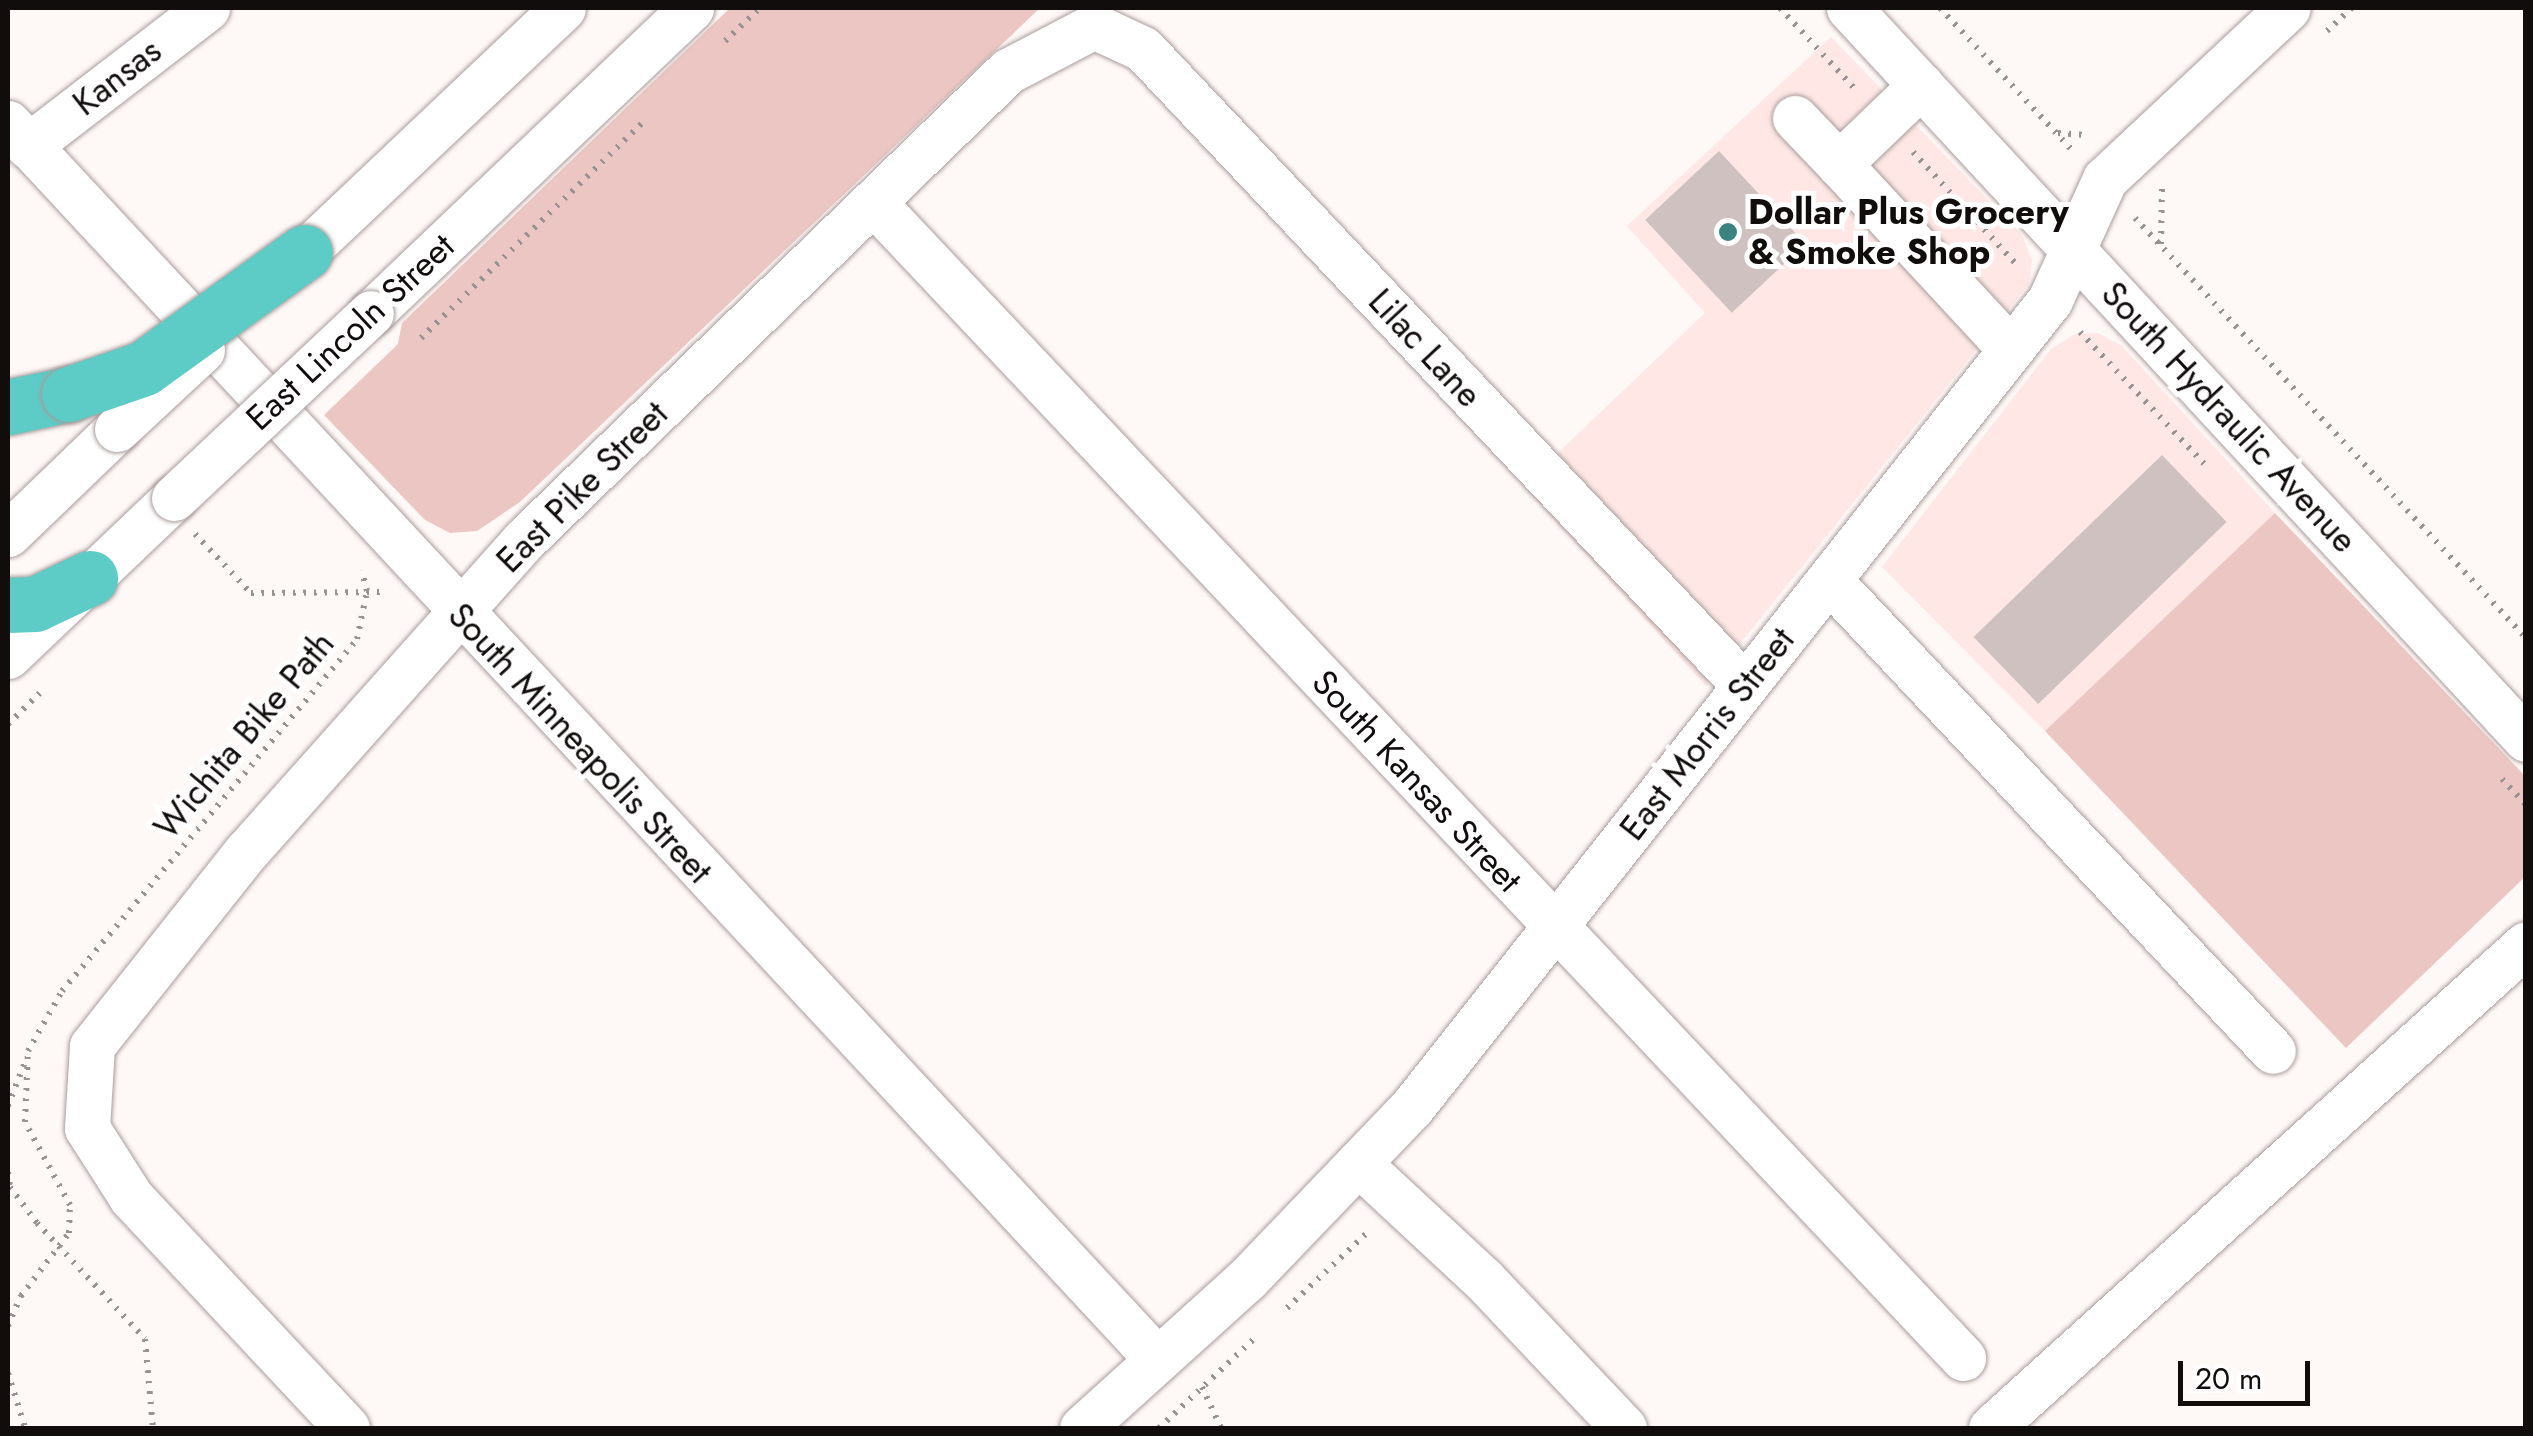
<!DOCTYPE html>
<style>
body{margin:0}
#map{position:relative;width:2533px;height:1436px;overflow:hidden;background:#fef8f7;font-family:Jost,sans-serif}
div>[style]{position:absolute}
.built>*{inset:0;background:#fee7e5}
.green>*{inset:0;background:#ecc6c2}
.building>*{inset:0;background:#cfc1bf;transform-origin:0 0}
.path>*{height:6px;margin-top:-3px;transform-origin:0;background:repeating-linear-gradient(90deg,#989392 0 2.5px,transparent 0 10.5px)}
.roads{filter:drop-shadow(0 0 2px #a99c9b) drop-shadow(0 0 2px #a99c9b)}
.minor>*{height:45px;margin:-22.5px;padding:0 22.5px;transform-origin:22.5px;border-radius:22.5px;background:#fff}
.highway>*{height:55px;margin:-27.5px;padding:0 27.5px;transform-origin:27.5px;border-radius:27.5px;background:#5dcbc6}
.bridges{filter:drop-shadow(0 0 2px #a99c9b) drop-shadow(0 0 2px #a99c9b)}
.minor-bridge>*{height:45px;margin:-22.5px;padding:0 22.5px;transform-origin:22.5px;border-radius:22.5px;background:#fff}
.highway-bridge>*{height:55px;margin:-27.5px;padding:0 27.5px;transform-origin:27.5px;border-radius:27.5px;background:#5dcbc6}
.dots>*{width:28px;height:28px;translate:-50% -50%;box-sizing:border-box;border:5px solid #fff;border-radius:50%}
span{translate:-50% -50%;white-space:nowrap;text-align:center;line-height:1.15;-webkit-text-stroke:10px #fff;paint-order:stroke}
.street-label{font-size:35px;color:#110d0c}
.poi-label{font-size:35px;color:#110d0c;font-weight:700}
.left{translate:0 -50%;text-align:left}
.frame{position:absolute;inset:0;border:10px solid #110d0c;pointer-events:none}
.scale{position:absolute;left:2178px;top:1361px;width:132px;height:45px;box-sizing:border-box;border:5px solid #110d0c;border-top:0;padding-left:12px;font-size:30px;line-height:35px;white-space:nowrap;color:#110d0c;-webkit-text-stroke:8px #fff;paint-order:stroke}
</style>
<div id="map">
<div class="built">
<i style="clip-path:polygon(1831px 37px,2022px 235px,2032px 260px,2029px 284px,1706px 686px,1523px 486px,1705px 313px,1627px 226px)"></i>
<i style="clip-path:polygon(2098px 333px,2122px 346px,2275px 513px,2045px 731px,1882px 567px,2051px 349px,2075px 334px)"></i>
</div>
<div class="green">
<i style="clip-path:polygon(730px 8px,1040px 8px,520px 502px,477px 531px,450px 533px,425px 520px,324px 415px,398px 344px,402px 323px)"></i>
<i style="clip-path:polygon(2275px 513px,2525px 776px,2525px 877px,2346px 1048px,2045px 731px)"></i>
</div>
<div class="building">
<i style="left:1719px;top:151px;width:127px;height:101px;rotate:47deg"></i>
<i style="left:2162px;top:455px;width:93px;height:262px;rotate:46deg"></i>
</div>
<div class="path">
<i style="left:1780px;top:8px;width:109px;rotate:47.2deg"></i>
<i style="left:1940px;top:8px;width:194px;rotate:47.1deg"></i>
<i style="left:2327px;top:31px;width:34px;rotate:-43deg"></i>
<i style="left:725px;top:41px;width:48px;rotate:-43.3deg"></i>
<i style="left:2058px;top:133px;width:27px;rotate:4deg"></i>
<i style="left:1913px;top:152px;width:152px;rotate:47.4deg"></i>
<i style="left:2135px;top:218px;width:574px;rotate:47.05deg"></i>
<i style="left:2161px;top:244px;width:57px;rotate:-89deg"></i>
<i style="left:2080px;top:332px;width:187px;rotate:46.7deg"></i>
<i style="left:421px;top:338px;width:313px;rotate:-44.2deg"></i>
<i style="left:195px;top:534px;width:81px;rotate:46.5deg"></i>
<i style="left:251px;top:593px;width:131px;rotate:-0.4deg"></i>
<i style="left:8px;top:724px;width:50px;rotate:-44.2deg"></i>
<i style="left:2502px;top:779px;width:35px;rotate:47deg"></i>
<i style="left:8px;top:1106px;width:47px;rotate:-68.9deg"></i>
<i style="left:8px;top:1172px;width:15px;rotate:82deg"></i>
<i style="left:10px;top:1187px;width:45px;rotate:53.1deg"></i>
<i style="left:37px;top:1223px;width:158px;rotate:47deg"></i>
<i style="left:145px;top:1339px;width:89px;rotate:84.9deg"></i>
<i style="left:1287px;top:1308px;width:112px;rotate:-43.2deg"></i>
<i style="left:8px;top:1326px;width:33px;rotate:-67deg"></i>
<i style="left:21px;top:1296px;width:79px;rotate:-52.7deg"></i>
<i style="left:69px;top:1233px;width:28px;rotate:-88deg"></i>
<i style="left:70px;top:1205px;width:94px;rotate:-118.5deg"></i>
<i style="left:25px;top:1122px;width:71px;rotate:-87.6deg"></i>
<i style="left:28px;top:1051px;width:69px;rotate:-60.5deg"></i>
<i style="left:62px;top:991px;width:459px;rotate:-50deg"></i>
<i style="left:357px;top:639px;width:49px;rotate:-78.2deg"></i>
<i style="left:367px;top:591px;width:21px;rotate:-104deg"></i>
<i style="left:8px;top:1373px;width:58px;rotate:72.8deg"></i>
<i style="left:1202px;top:1387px;width:45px;rotate:65.1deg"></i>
<i style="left:1159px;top:1428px;width:133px;rotate:-43.2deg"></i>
</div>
<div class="roads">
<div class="minor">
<i style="left:1849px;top:8px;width:996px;rotate:47.2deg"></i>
<i style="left:1921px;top:85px;width:114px;rotate:136.1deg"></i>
<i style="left:1839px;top:164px;width:253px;rotate:47.2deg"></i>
<i style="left:1795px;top:118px;width:64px;rotate:46.3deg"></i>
<i style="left:8px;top:123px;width:1688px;rotate:47.09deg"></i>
<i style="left:28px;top:146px;width:226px;rotate:-37.6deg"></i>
<i style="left:873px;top:202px;width:1589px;rotate:46.68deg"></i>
<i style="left:305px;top:252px;width:355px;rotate:-43.4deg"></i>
<i style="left:371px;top:313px;width:442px;rotate:-43.6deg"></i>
<i style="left:8px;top:534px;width:151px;rotate:-43.9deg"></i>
<i style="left:1829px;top:580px;width:647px;rotate:46.69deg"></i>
<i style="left:8px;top:656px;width:229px;rotate:-43.6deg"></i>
<i style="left:1358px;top:1163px;width:172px;rotate:42.9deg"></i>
<i style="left:1484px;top:1280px;width:204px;rotate:46.6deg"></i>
<i style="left:347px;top:1428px;width:316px;rotate:-133.1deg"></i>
<i style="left:131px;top:1197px;width:82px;rotate:-122.5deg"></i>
<i style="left:87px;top:1128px;width:82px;rotate:-86.5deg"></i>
<i style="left:92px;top:1046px;width:248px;rotate:-51.6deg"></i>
<i style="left:246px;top:852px;width:418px;rotate:-48.3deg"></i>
<i style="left:524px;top:540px;width:674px;rotate:-44.1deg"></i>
<i style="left:1008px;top:71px;width:97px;rotate:-27.6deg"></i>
<i style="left:1094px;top:26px;width:54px;rotate:25.1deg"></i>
<i style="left:1143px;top:49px;width:876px;rotate:46.62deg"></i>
<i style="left:1082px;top:1428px;width:222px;rotate:-42.1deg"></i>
<i style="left:1247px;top:1279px;width:238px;rotate:-46.2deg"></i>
<i style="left:1412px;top:1107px;width:1029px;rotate:-51.67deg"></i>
<i style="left:2050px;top:300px;width:133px;rotate:-65.6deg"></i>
<i style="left:2105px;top:179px;width:250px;rotate:-43.1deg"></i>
<i style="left:1991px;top:1428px;width:721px;rotate:-42.13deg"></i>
</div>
<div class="highway">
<i style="left:8px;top:407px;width:62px;rotate:-12deg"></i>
<i style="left:8px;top:605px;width:27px;rotate:-2deg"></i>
<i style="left:35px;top:604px;width:61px;rotate:-25.3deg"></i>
</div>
</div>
<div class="bridges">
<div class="minor-bridge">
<i style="left:117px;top:429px;width:116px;rotate:-42.9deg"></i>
<i style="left:174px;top:498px;width:270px;rotate:-43.2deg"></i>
</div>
<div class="highway-bridge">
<i style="left:69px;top:394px;width:79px;rotate:-19.1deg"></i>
<i style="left:144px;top:368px;width:198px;rotate:-35.8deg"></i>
</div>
</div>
<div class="dots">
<i style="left:1728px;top:232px;background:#3b8380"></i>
</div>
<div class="street-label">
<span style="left:117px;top:77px;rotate:-38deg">Kansas</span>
<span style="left:350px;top:332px;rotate:-43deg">East Lincoln Street</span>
<span style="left:1425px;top:348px;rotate:47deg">Lilac Lane</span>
<span style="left:2229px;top:417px;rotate:47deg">South Hydraulic Avenue</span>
<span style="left:582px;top:487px;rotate:-45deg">East Pike Street</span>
<span style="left:1707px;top:734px;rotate:-52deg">East Morris Street</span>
<span style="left:244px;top:735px;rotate:-50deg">Wichita Bike Path</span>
<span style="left:580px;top:743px;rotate:47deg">South Minneapolis Street</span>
<span style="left:1417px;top:781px;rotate:47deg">South Kansas Street</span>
</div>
<div class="poi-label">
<span class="left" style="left:1748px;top:232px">Dollar Plus Grocery<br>&amp; Smoke Shop</span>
</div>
<div class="frame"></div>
<div class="scale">20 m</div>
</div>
